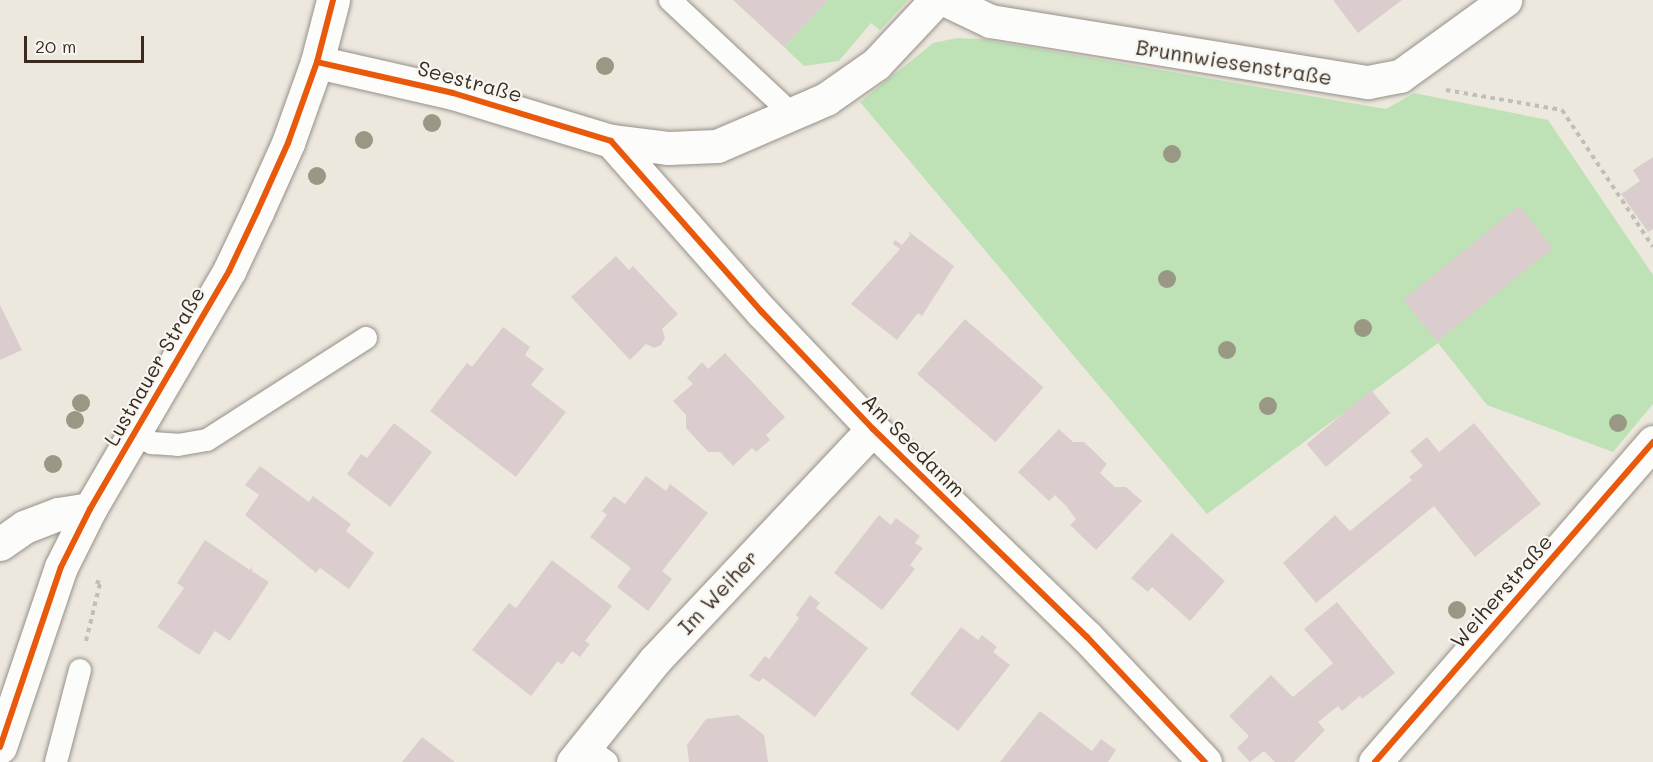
<!DOCTYPE html>
<meta charset="utf-8">
<style>
body{margin:0}
#map{position:relative;width:1653px;height:762px;overflow:hidden;background:#ede8de;font-family:Mali,sans-serif}
div>[style]{position:absolute}
.green>*{inset:0;background:#bee2b6}
.building>*{inset:0;background:#dbcdce;transform-origin:0 0}
.path>*{height:4px;margin-top:-2px;transform-origin:0;background:repeating-linear-gradient(90deg,#c0beba 0 4.5px,transparent 0 9px)}
.roads{filter:drop-shadow(0 0 2px #969089) drop-shadow(0 0 2px #969089)}
.service>*{height:22px;margin:-11px;padding:0 11px;transform-origin:11px;border-radius:11px;background:#fcfcfa}
.minor>*{height:33px;margin:-16.5px;padding:0 16.5px;transform-origin:16.5px;border-radius:16.5px;background:#fcfcfa}
.tertiary>*{height:33px;margin:-16.5px;padding:0 16.5px;transform-origin:16.5px;border-radius:16.5px;background:#fcfcfa}
.cycleway>*{height:6px;margin:-3px;padding:0 3px;transform-origin:3px;border-radius:3px;background:#e8590c}
.trees>*{width:18px;height:18px;margin:-9px;border-radius:50%;background:#989885}
span{translate:-50% -50%;white-space:nowrap;text-align:center;line-height:1.15;-webkit-text-stroke:4.5px #f6f6f2;paint-order:stroke}
.street-label{font-size:21px;color:#3b2a1e}
.scale{position:absolute;left:24px;top:36px;width:120px;height:27px;box-sizing:border-box;border:3px solid #3b2a1e;border-top:0;padding-left:8px;font-size:18px;line-height:21px;white-space:nowrap;color:#3b2a1e;-webkit-text-stroke:4px #f6f6f2;paint-order:stroke}
</style>
<div id="map">
<div class="green">
<i style="clip-path:polygon(828px 0,908px 0,880px 30px,871px 23px,839px 61px,804px 66px,784px 47px)"></i>
<i style="clip-path:polygon(957px 38px,981px 39px,1386px 109px,1414px 93px,1548px 120px,1653px 275px,1653px 404px,1613px 452px,1487px 405px,1438px 343px,1207px 514px,860px 102px,933px 43px)"></i>
</div>
<div class="building">
<i style="clip-path:polygon(733px 0,828px 0,784px 47px)"></i>
<i style="clip-path:polygon(1333px 0,1402px 0,1358px 33px)"></i>
<i style="clip-path:polygon(1653px 157px,1653px 229px,1648px 232px,1621px 194px,1640px 181px,1633px 170px)"></i>
<i style="left:1519px;top:206px;width:54px;height:149px;rotate:51deg"></i>
<i style="clip-path:polygon(908px 231px,954px 266px,922px 316px,918px 313px,897px 340px,851px 304px,900px 249px,893px 244px,895px 240px,902px 245px,910px 235px)"></i>
<i style="clip-path:polygon(616px 256px,629px 270px,633px 266px,678px 314px,662px 329px,665px 338px,661px 345px,654px 348px,646px 344px,630px 360px,571px 297px)"></i>
<i style="clip-path:polygon(0 305px,22px 350px,0 360px)"></i>
<i style="left:965px;top:319px;width:104px;height:73px;rotate:41deg"></i>
<i style="clip-path:polygon(503px 327px,530px 347px,525px 355px,544px 369px,531px 385px,566px 412px,516px 477px,430px 411px,467px 363px,472px 367px)"></i>
<i style="clip-path:polygon(725px 353px,785px 417px,766px 435px,770px 440px,756px 452px,752px 448px,733px 466px,720px 452px,708px 452px,686px 428px,686px 415px,673px 401px,693px 384px,687px 378px,702px 362px,708px 369px)"></i>
<i style="left:1371px;top:390px;width:30px;height:84px;rotate:50deg"></i>
<i style="clip-path:polygon(394px 423px,432px 452px,390px 507px,347px 474px,361px 454px,367px 458px)"></i>
<i style="clip-path:polygon(1474px 423px,1541px 504px,1475px 557px,1434px 506px,1316px 603px,1283px 563px,1335px 515px,1350px 531px,1412px 480px,1409px 477px,1423px 466px,1410px 451px,1427px 437px,1439px 452px)"></i>
<i style="clip-path:polygon(1059px 429px,1073px 442px,1084px 442px,1107px 464px,1100px 473px,1115px 487px,1126px 487px,1142px 501px,1096px 550px,1070px 525px,1076px 519px,1066px 506px,1055px 495px,1049px 501px,1018px 472px)"></i>
<i style="clip-path:polygon(260px 466px,309px 502px,313px 496px,351px 524px,346px 531px,374px 553px,349px 589px,320px 568px,316px 573px,245px 515px,259px 495px,245px 485px)"></i>
<i style="clip-path:polygon(646px 476px,666px 491px,670px 484px,708px 513px,662px 571px,672px 579px,648px 611px,617px 587px,631px 568px,590px 537px,607px 515px,602px 511px,614px 496px,625px 504px)"></i>
<i style="clip-path:polygon(879px 515px,891px 525px,896px 518px,920px 536px,915px 543px,923px 548px,910px 565px,915px 569px,882px 610px,834px 573px)"></i>
<i style="clip-path:polygon(1172px 533px,1225px 581px,1190px 621px,1152px 587px,1148px 592px,1131px 578px)"></i>
<i style="clip-path:polygon(205px 540px,250px 570px,252px 566px,252px 571px,269px 582px,230px 641px,215px 631px,199px 655px,157px 627px,184px 588px,177px 583px)"></i>
<i style="clip-path:polygon(552px 560px,612px 606px,585px 641px,590px 644px,580px 657px,572px 651px,562px 665px,558px 661px,531px 696px,472px 650px,509px 603px,516px 608px)"></i>
<i style="clip-path:polygon(810px 595px,820px 603px,816px 608px,868px 648px,815px 717px,763px 678px,759px 682px,749px 676px,765px 656px,769px 659px,799px 618px,796px 615px)"></i>
<i style="clip-path:polygon(1337px 602px,1395px 673px,1362px 699px,1360px 696px,1342px 711px,1338px 706px,1318px 722px,1325px 730px,1294px 762px,1275px 762px,1264px 751px,1250px 762px,1237px 748px,1249px 736px,1229px 716px,1271px 675px,1293px 697px,1333px 663px,1304px 629px)"></i>
<i style="clip-path:polygon(961px 627px,978px 640px,982px 635px,997px 647px,993px 652px,1010px 665px,958px 731px,910px 694px)"></i>
<i style="clip-path:polygon(1040px 711px,1092px 751px,1101px 739px,1116px 750px,1108px 762px,1000px 762px)"></i>
<i style="clip-path:polygon(738px 715px,764px 735px,768px 762px,689px 762px,687px 745px,706px 719px)"></i>
<i style="clip-path:polygon(422px 737px,455px 762px,402px 762px)"></i>
</div>
<div class="path">
<i style="left:1446px;top:90px;width:118px;rotate:9.8deg"></i>
<i style="left:1562px;top:110px;width:164px;rotate:56.4deg"></i>
<i style="left:86px;top:641px;width:60px;rotate:-76.4deg"></i>
<i style="left:100px;top:583px;width:5px;rotate:-158deg"></i>
</div>
<div class="roads">
<div class="service">
<i style="left:670px;top:0;width:168px;rotate:43.1deg"></i>
<i style="left:133px;top:435px;width:21px;rotate:23deg"></i>
<i style="left:152px;top:443px;width:26px;rotate:4deg"></i>
<i style="left:178px;top:445px;width:29px;rotate:-10deg"></i>
<i style="left:207px;top:440px;width:189px;rotate:-32.7deg"></i>
<i style="left:585px;top:746px;width:27px;rotate:36deg"></i>
<i style="left:56px;top:762px;width:95px;rotate:-75.4deg"></i>
</div>
<div class="minor">
<i style="left:946px;top:0;width:49px;rotate:25.5deg"></i>
<i style="left:990px;top:21px;width:383px;rotate:9.2deg"></i>
<i style="left:1368px;top:82px;width:33px;rotate:-11deg"></i>
<i style="left:1400px;top:76px;width:130px;rotate:-35.9deg"></i>
<i style="left:317px;top:62px;width:139px;rotate:12.8deg"></i>
<i style="left:453px;top:93px;width:165px;rotate:16.9deg"></i>
<i style="left:611px;top:141px;width:57px;rotate:7deg"></i>
<i style="left:668px;top:148px;width:49px;rotate:-2.3deg"></i>
<i style="left:717px;top:146px;width:119px;rotate:-23.3deg"></i>
<i style="left:826px;top:99px;width:61px;rotate:-35deg"></i>
<i style="left:876px;top:64px;width:88px;rotate:-46.8deg"></i>
<i style="left:611px;top:141px;width:228px;rotate:48.6deg"></i>
<i style="left:762px;top:312px;width:161px;rotate:46.5deg"></i>
<i style="left:873px;top:429px;width:298px;rotate:44.2deg"></i>
<i style="left:1087px;top:637px;width:172px;rotate:46.7deg"></i>
<i style="left:0;top:544px;width:29px;rotate:-35deg"></i>
<i style="left:24px;top:527px;width:36px;rotate:-21deg"></i>
<i style="left:58px;top:514px;width:32px;rotate:-9deg"></i>
<i style="left:573px;top:762px;width:131px;rotate:-51.2deg"></i>
<i style="left:655px;top:660px;width:318px;rotate:-46.7deg"></i>
<i style="left:1375px;top:762px;width:424px;rotate:-49deg"></i>
</div>
<div class="tertiary">
<i style="left:0;top:747px;width:190px;rotate:-71.3deg"></i>
<i style="left:61px;top:567px;width:65px;rotate:-63.4deg"></i>
<i style="left:90px;top:509px;width:276px;rotate:-59.7deg"></i>
<i style="left:229px;top:271px;width:65px;rotate:-64.6deg"></i>
<i style="left:257px;top:212px;width:76px;rotate:-65.8deg"></i>
<i style="left:288px;top:143px;width:86px;rotate:-70.3deg"></i>
<i style="left:317px;top:62px;width:64px;rotate:-75.5deg"></i>
</div>
</div>
<div class="cycleway">
<i style="left:317px;top:62px;width:139px;rotate:12.8deg"></i>
<i style="left:453px;top:93px;width:165px;rotate:16.9deg"></i>
<i style="left:611px;top:141px;width:228px;rotate:48.6deg"></i>
<i style="left:762px;top:312px;width:161px;rotate:46.5deg"></i>
<i style="left:873px;top:429px;width:298px;rotate:44.2deg"></i>
<i style="left:1087px;top:637px;width:172px;rotate:46.7deg"></i>
<i style="left:0;top:747px;width:190px;rotate:-71.3deg"></i>
<i style="left:61px;top:567px;width:65px;rotate:-63.4deg"></i>
<i style="left:90px;top:509px;width:276px;rotate:-59.7deg"></i>
<i style="left:229px;top:271px;width:65px;rotate:-64.6deg"></i>
<i style="left:257px;top:212px;width:76px;rotate:-65.8deg"></i>
<i style="left:288px;top:143px;width:86px;rotate:-70.3deg"></i>
<i style="left:317px;top:62px;width:64px;rotate:-75.5deg"></i>
<i style="left:1375px;top:762px;width:424px;rotate:-49deg"></i>
</div>
<div class="trees">
<i style="left:605px;top:66px"></i>
<i style="left:432px;top:123px"></i>
<i style="left:364px;top:140px"></i>
<i style="left:1172px;top:154px"></i>
<i style="left:317px;top:176px"></i>
<i style="left:1167px;top:279px"></i>
<i style="left:1363px;top:328px"></i>
<i style="left:1227px;top:350px"></i>
<i style="left:81px;top:403px"></i>
<i style="left:1268px;top:406px"></i>
<i style="left:75px;top:420px"></i>
<i style="left:1618px;top:423px"></i>
<i style="left:53px;top:464px"></i>
<i style="left:1457px;top:610px"></i>
</div>
<div class="street-label">
<span style="left:1234px;top:62px;rotate:9deg">Brunnwiesenstraße</span>
<span style="left:470px;top:81px;rotate:15deg">Seestraße</span>
<span style="left:154px;top:366px;rotate:-60deg">Lustnauer Straße</span>
<span style="left:914px;top:445px;rotate:45deg">Am Seedamm</span>
<span style="left:1501px;top:591px;rotate:-49deg">Weiherstraße</span>
<span style="left:718px;top:592px;rotate:-47deg">Im Weiher</span>
</div>
<div class="scale">20 m</div>
</div>
